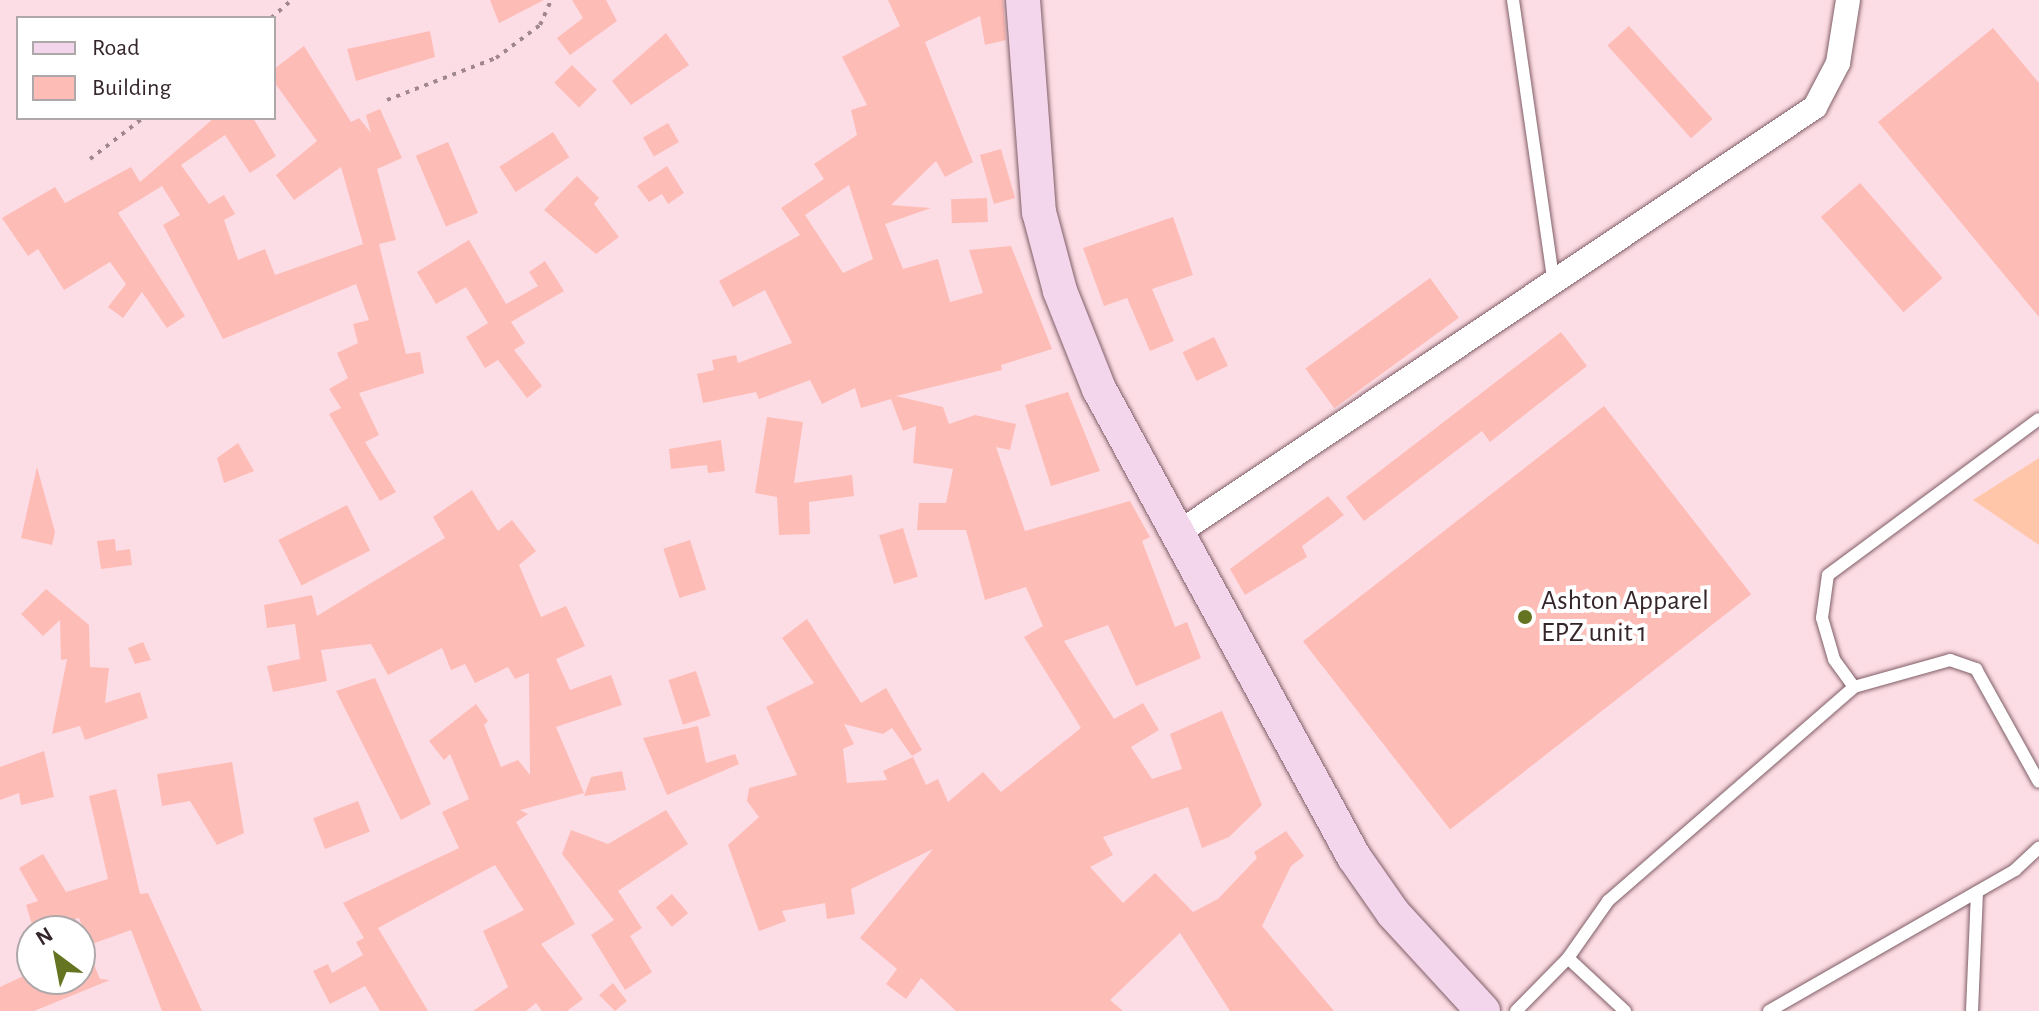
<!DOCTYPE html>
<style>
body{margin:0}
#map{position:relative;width:2039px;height:1011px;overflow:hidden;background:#fddde5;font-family:"Alegreya Sans",sans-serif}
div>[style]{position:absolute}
.green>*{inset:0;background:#ffc6a9}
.building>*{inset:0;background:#febcb6;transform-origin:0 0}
.path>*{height:4px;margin-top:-2px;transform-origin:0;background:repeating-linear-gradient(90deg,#9f878d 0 4px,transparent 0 10px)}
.roads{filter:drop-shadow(0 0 2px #805e67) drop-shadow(0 0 2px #805e67)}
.service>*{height:12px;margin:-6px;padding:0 6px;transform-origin:6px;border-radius:6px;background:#fff}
.minor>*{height:24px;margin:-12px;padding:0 12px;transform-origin:12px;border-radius:12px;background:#fff}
.secondary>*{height:34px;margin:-17px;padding:0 17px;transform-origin:17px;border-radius:17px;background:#f3d6ec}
.dots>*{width:22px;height:22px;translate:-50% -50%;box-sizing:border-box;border:4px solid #fff;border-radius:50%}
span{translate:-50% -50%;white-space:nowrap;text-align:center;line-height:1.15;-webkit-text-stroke:8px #fff;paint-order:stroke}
.poi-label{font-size:28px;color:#35262a}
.left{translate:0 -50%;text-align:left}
.legend{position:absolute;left:16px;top:16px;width:260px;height:104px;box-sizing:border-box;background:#fff;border:2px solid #aea8aa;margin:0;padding:10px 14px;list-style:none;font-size:24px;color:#35262a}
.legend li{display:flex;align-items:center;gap:16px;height:40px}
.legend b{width:40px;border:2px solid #aea8aa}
.north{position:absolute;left:16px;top:915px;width:80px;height:80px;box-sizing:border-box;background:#fff;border:2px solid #aea8aa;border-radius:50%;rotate:328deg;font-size:22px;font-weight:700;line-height:32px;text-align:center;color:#35262a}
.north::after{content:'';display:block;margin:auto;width:28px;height:36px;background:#647421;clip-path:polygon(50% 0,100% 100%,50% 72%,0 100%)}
</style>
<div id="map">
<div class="green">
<i style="clip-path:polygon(2039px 458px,2039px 545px,1973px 500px)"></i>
</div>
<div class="building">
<i style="clip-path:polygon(490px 0,544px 0,499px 23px)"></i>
<i style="clip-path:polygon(572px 0,606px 0,617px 21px,570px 55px,557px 38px,583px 18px)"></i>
<i style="clip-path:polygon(evenodd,888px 0,1003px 0,1006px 40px,985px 45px,980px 16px,925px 42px,973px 162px,945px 177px,936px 161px,891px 205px,931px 208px,885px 224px,903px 269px,938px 259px,950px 302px,983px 293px,969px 250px,1011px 246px,1052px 349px,1001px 365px,1002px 370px,896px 396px,943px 407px,949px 424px,975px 415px,1016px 424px,1010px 450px,996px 447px,1025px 531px,1130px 501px,1150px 537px,1142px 541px,1175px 627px,1187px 622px,1201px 658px,1136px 686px,1108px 625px,1064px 641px,1114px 719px,1143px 703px,1159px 730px,1131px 747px,1152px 779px,1182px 769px,1170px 734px,1222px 711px,1262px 805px,1229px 837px,1202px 848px,1188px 807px,1103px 837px,1113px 855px,1090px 867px,1123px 903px,1155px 873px,1193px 912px,1218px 899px,1257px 858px,1254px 852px,1286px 831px,1304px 856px,1291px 866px,1262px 926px,1334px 1011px,1230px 1011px,1180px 933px,1110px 1000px,1123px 1011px,956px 1011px,921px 978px,906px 999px,886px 984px,897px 969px,860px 938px,933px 849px,851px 889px,855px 914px,827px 919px,825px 903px,782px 911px,786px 921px,759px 931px,728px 845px,759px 817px,747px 801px,749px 788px,797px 775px,766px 707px,814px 683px,782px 638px,807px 619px,861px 703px,886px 688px,922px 750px,912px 756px,892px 728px,883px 734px,844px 724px,854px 744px,843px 749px,847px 783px,887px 780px,883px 771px,913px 757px,926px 785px,938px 779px,948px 802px,983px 772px,1001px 792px,1081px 728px,1024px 637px,1043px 626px,1026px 587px,985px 600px,966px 530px,917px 530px,919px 503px,946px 503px,953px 469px,913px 463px,916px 426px,903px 431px,891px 399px,861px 408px,855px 388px,822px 404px,810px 380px,759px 399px,756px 392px,703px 403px,697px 374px,714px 370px,712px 360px,736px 355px,738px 363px,792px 343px,765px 290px,733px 307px,719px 281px,800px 235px,781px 208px,824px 179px,814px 164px,857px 135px,851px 110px,867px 105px,842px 57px,900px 26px,888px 0,849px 185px,873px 259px,843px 273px,805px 215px,849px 185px)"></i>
<i style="left:1629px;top:26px;width:125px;height:29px;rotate:48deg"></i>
<i style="clip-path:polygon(1993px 28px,2039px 83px,2039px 317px,1878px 122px)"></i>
<i style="clip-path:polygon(430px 31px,435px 57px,356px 81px,347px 49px)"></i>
<i style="clip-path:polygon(666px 33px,689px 65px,631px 105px,612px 81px)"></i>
<i style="clip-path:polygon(304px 46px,351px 122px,359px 118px,371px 133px,366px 115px,380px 109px,402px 158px,377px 169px,396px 240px,379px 244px,406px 354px,420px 352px,424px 373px,359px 393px,379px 435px,365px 442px,396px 492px,380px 501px,329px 414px,341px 408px,329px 389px,348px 378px,337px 353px,358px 343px,353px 324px,369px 320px,356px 284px,223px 339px,163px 225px,180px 215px,162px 186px,118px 213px,185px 316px,167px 328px,142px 292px,123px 318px,108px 307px,126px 284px,110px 262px,64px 290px,38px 249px,28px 256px,2px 218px,55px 187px,65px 203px,131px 167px,140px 182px,214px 118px,253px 118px,276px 156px,250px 173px,225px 135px,181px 165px,209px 204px,224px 195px,235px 214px,224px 220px,238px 260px,265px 249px,275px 275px,363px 244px,341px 167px,294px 200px,276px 175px,317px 141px,274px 82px,274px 69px)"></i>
<i style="left:572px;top:65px;width:35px;height:25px;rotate:45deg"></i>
<i style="left:668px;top:123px;width:22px;height:29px;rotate:60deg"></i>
<i style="left:553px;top:132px;width:30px;height:64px;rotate:57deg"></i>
<i style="left:448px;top:142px;width:77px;height:35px;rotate:67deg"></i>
<i style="left:1001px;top:149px;width:51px;height:22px;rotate:74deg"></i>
<i style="clip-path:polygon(667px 166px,684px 193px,668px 204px,662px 194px,649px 202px,637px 186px)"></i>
<i style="clip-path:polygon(577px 176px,599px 198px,594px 204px,619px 237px,596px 254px,544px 210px)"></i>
<i style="left:1860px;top:183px;width:126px;height:52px;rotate:49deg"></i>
<i style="left:987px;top:198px;width:24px;height:36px;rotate:88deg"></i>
<i style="clip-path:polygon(1173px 217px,1193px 275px,1152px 289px,1174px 341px,1150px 351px,1127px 298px,1104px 306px,1083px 248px)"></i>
<i style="clip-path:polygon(469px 240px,506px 304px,538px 286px,529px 272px,545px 261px,564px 291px,511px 322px,525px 343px,514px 350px,542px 386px,527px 398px,498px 360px,485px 368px,466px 337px,488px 323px,466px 287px,436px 304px,417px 272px)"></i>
<i style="left:1430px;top:278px;width:49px;height:154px;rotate:54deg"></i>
<i style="clip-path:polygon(1561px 332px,1587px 366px,1490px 442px,1482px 431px,1364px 521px,1346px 497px)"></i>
<i style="left:1214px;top:337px;width:32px;height:35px;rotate:64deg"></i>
<i style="clip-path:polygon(1068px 392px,1100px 471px,1051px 486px,1025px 405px)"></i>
<i style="left:1604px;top:406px;width:239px;height:382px;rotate:52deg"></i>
<i style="clip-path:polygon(767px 417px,803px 422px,794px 483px,852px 475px,854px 496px,809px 502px,810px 534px,779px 535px,777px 497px,755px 493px)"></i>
<i style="clip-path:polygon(721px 440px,725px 471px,708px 473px,707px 465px,671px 469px,669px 449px)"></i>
<i style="clip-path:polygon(238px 443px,254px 471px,224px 483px,217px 458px)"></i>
<i style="clip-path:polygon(37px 467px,55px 532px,52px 545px,21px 538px)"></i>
<i style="clip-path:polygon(472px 490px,498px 531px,512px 520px,536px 551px,519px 565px,541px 617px,566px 606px,585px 646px,556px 659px,570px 690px,611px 675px,622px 705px,556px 727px,584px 793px,520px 810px,528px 814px,516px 822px,575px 924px,541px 944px,583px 999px,567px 1011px,542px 1011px,536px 1003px,526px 1011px,473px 1011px,508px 987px,483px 931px,524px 910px,495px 865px,378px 928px,428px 1011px,380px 1011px,365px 986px,330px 1004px,313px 971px,328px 964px,332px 973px,363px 955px,356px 942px,364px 938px,343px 903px,459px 848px,442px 812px,469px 799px,450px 754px,444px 760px,429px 741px,476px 704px,488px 721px,484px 725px,501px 767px,518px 760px,530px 775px,529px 673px,515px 679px,508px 667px,475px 683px,465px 664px,451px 670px,442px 648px,388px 675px,371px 644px,321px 650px,327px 681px,273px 692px,267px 666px,300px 659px,295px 624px,267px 628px,264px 605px,312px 595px,317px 616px,445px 538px,433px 517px)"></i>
<i style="clip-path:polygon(1328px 496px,1344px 515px,1302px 546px,1307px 557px,1245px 595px,1230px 569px)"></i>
<i style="left:347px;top:505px;width:51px;height:77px;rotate:63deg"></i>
<i style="left:903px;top:528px;width:51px;height:25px;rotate:73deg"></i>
<i style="clip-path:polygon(115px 539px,116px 551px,130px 549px,132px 565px,101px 569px,97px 541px)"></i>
<i style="left:690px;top:540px;width:52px;height:28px;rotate:72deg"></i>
<i style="clip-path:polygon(46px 589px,89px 625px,90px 667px,109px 668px,105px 703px,140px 692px,148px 718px,85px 740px,80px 726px,52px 734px,67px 659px,61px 660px,60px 620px,43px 636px,21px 614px)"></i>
<i style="clip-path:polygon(143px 642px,151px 660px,135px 664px,128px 648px)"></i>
<i style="left:696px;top:671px;width:47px;height:29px;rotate:72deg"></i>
<i style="clip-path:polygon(375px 678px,431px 804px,401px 820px,336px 691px)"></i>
<i style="clip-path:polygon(698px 726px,706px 763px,735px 754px,739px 764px,667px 795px,643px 738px)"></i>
<i style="clip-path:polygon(44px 751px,54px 797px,21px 805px,19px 793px,0 800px,0 767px)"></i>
<i style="clip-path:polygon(232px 762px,244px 833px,217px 845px,190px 801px,162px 806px,157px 774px)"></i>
<i style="clip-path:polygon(622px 771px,626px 790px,584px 796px,591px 777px)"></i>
<i style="clip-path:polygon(116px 789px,140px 894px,148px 893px,202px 1011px,162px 1011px,131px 930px,89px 945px,79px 918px,34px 931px,26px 905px,38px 901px,19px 868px,43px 854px,66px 892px,108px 879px,89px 796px)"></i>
<i style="left:358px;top:801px;width:33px;height:48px;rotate:69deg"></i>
<i style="clip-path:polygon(666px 810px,688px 844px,618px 891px,642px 928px,630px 936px,652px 972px,625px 990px,591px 935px,614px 920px,562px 854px,571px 830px,608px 844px)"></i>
<i style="left:672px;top:894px;width:25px;height:21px;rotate:50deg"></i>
<i style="clip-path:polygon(80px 931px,100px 979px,110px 980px,34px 1011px,0 1011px,0 987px,32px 972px,32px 979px,80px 979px)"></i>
<i style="clip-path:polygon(613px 983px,627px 1001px,615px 1011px,599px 995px)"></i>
</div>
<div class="path">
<i style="left:271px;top:18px;width:28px;rotate:-41deg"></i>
<i style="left:387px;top:100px;width:117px;rotate:-21.1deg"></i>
<i style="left:496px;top:58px;width:55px;rotate:-36.9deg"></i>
<i style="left:540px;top:25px;width:27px;rotate:-66deg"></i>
<i style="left:90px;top:159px;width:67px;rotate:-37.7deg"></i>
</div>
<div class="roads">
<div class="service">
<i style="left:1513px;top:0;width:281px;rotate:81.8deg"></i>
<i style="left:1854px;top:687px;width:100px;rotate:-15.7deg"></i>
<i style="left:1950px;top:660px;width:28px;rotate:19deg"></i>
<i style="left:1976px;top:669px;width:129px;rotate:60.9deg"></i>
<i style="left:1568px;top:958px;width:78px;rotate:42.9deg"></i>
<i style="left:1516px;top:1011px;width:74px;rotate:-45.5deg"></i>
<i style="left:1568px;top:958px;width:70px;rotate:-54.9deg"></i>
<i style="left:1608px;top:901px;width:326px;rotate:-41deg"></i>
<i style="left:1854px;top:687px;width:34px;rotate:-126deg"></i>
<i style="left:1834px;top:659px;width:43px;rotate:-106.3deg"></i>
<i style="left:1822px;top:618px;width:43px;rotate:-82.1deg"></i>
<i style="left:1828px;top:575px;width:262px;rotate:-36.5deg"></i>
<i style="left:1769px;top:1011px;width:284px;rotate:-29.8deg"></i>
<i style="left:2015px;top:870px;width:33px;rotate:-43deg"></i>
<i style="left:1972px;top:1011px;width:119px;rotate:-87.6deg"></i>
</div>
<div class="minor">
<i style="left:1175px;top:535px;width:770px;rotate:-33.77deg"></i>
<i style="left:1815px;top:107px;width:50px;rotate:-62.4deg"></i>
<i style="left:1838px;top:63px;width:64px;rotate:-81deg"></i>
</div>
<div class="secondary">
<i style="left:1023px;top:0;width:213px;rotate:85.7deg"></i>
<i style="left:1039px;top:212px;width:82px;rotate:75.1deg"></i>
<i style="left:1060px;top:291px;width:105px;rotate:68.3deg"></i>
<i style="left:1099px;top:389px;width:533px;rotate:61.42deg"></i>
<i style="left:1354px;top:857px;width:68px;rotate:55.1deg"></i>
<i style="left:1393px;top:913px;width:133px;rotate:47.4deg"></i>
</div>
</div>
<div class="dots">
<i style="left:1525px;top:617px;background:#647421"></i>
</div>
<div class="poi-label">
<span class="left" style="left:1541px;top:617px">Ashton Apparel<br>EPZ unit 1</span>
</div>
<ul class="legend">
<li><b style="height:10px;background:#f3d6ec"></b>Road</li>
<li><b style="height:22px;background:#febcb6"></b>Building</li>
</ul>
<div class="north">N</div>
</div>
